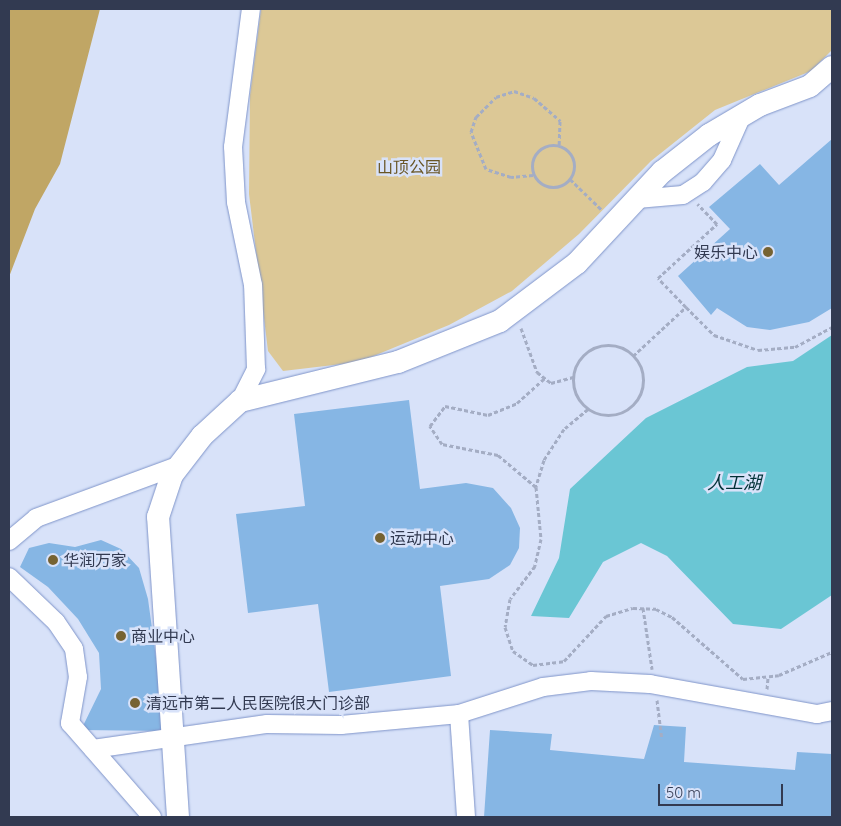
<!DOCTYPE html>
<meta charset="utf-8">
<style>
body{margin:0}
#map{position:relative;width:841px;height:826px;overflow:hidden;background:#d8e2f9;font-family:Quicksand,"Noto Sans SC",sans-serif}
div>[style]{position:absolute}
.green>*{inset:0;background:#dcc896}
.forest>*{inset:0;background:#c0a665}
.water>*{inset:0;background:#6ac6d4}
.building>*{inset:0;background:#86b6e4}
.path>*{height:3px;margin-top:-1.5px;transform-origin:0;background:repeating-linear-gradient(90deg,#a4adc4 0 4px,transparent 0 6.5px)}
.path>.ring{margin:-1.5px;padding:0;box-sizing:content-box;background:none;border:3px solid #a4adc4;border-radius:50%}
.roads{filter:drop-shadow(0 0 1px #7f94c9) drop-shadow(0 0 1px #7f94c9)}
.minor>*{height:18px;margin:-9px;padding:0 9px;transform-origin:9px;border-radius:9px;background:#fff}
.tertiary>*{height:22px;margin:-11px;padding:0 11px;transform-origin:11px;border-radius:11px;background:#fff}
.dots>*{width:14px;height:14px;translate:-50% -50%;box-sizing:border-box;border:2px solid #d8e2f9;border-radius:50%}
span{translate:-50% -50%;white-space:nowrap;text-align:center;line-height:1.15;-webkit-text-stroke:5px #d8e2f9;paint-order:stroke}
.park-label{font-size:16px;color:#685524}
.poi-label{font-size:16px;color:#323a51}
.right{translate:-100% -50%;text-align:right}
.left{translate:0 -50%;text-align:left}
.water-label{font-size:18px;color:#013036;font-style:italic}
.frame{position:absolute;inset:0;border:10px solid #323a51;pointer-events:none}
.scale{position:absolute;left:658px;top:784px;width:125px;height:22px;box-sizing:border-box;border:2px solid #323a51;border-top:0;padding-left:6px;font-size:15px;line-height:18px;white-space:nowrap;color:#323a51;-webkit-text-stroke:4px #d8e2f9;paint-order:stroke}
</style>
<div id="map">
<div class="green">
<i style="clip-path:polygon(261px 9px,832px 9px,832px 50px,811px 71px,715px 110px,651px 161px,579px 234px,512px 291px,449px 325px,359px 362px,283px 371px,268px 351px,249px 194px,250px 95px)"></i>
</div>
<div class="forest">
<i style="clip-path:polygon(9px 9px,100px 9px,60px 164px,35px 209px,9px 277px)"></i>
</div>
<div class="water">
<i style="clip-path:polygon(832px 335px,832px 595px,781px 629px,733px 624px,667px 556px,641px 543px,603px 562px,569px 618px,531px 616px,559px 558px,570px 489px,646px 418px,747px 367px,793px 361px)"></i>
</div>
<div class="building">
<i style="clip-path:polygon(832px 139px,832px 308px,809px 322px,770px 330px,747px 327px,717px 308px,711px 315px,678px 276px,730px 229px,709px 207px,760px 164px,779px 185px)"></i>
<i style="clip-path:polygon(409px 400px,420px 489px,466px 483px,493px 488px,511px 508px,520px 528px,519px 548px,510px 565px,489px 579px,440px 586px,451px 676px,329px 692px,318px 604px,248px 613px,236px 514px,305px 506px,294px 414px)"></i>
<i style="clip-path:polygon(101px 540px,121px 549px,139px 568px,148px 599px,166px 731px,81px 730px,101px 689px,99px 653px,78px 619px,48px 587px,20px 567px,29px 548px,49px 543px,75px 547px)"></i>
<i style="clip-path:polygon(654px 725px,686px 727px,684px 762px,795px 770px,797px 752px,832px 754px,832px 817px,484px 817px,490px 730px,552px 734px,550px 750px,644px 759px)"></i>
</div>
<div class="path">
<i class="ring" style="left:532px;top:145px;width:39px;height:39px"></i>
<i style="left:533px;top:175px;width:22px;rotate:175deg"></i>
<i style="left:511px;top:177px;width:26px;rotate:-162deg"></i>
<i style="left:486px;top:169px;width:40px;rotate:-112deg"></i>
<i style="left:471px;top:132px;width:16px;rotate:-72deg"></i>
<i style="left:476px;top:117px;width:28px;rotate:-45deg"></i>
<i style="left:496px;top:97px;width:19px;rotate:-18deg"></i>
<i style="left:514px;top:91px;width:21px;rotate:19deg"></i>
<i style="left:534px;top:98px;width:35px;rotate:41deg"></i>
<i style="left:560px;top:121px;width:24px;rotate:92deg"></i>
<i style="left:570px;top:179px;width:45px;rotate:44.1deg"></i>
<i style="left:686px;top:307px;width:40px;rotate:45deg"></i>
<i style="left:714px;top:335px;width:46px;rotate:18.8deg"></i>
<i style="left:758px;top:350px;width:37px;rotate:-5deg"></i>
<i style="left:795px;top:347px;width:42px;rotate:-28.4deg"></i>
<i style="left:521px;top:328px;width:47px;rotate:70deg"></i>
<i style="left:537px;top:372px;width:18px;rotate:38deg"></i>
<i style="left:551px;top:383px;width:23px;rotate:-15deg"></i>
<i class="ring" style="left:573px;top:345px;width:67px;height:67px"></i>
<i style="left:633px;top:356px;width:72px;rotate:-42.8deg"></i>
<i style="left:686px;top:307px;width:40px;rotate:-134deg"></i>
<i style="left:658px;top:278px;width:80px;rotate:-42.5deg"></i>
<i style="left:717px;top:224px;width:28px;rotate:-134deg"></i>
<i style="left:588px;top:409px;width:31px;rotate:140deg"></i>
<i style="left:564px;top:429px;width:37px;rotate:123deg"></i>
<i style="left:544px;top:460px;width:28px;rotate:107deg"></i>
<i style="left:536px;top:487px;width:52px;rotate:84.5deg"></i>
<i style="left:541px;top:539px;width:28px;rotate:103deg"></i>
<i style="left:535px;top:566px;width:41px;rotate:127.1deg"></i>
<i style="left:510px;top:599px;width:28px;rotate:100deg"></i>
<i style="left:505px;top:627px;width:25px;rotate:72deg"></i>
<i style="left:513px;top:651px;width:24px;rotate:35deg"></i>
<i style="left:533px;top:665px;width:31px;rotate:-7deg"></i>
<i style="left:564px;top:661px;width:62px;rotate:-47deg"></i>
<i style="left:606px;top:616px;width:28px;rotate:-17deg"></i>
<i style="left:633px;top:608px;width:23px;rotate:2deg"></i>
<i style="left:656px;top:609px;width:18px;rotate:27deg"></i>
<i style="left:672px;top:617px;width:94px;rotate:41.1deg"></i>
<i style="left:743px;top:679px;width:36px;rotate:-6deg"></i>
<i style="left:779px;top:675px;width:58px;rotate:-23.5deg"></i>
<i style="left:536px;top:487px;width:50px;rotate:-139.9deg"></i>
<i style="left:498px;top:455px;width:57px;rotate:-168.9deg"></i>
<i style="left:442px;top:444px;width:22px;rotate:-124deg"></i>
<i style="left:430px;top:426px;width:25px;rotate:-53deg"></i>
<i style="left:445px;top:406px;width:44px;rotate:11.8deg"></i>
<i style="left:488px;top:415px;width:31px;rotate:-22deg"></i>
<i style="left:517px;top:403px;width:38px;rotate:-42deg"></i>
<i style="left:643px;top:608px;width:62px;rotate:81.6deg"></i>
<i style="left:767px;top:689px;width:12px;rotate:-85deg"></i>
<i style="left:657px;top:700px;width:39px;rotate:83deg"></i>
</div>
<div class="roads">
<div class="minor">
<i style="left:637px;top:199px;width:46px;rotate:-5deg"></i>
<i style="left:683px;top:195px;width:24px;rotate:-33deg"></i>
<i style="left:703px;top:182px;width:29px;rotate:-49deg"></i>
<i style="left:722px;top:160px;width:51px;rotate:-65.9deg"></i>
<i style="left:240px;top:401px;width:36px;rotate:-63deg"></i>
<i style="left:256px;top:369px;width:84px;rotate:-92deg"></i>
<i style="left:253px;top:285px;width:85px;rotate:-101.6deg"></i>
<i style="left:236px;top:202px;width:55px;rotate:-93.1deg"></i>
<i style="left:233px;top:147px;width:139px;rotate:-82.6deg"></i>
<i style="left:9px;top:541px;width:35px;rotate:-40deg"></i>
<i style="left:36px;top:518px;width:153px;rotate:-20.2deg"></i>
<i style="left:9px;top:577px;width:65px;rotate:43.8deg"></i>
<i style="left:56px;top:622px;width:32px;rotate:56deg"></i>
<i style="left:74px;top:649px;width:28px;rotate:82deg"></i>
<i style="left:78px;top:677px;width:47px;rotate:99.9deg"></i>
<i style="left:70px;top:723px;width:125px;rotate:48.9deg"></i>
<i style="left:459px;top:714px;width:103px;rotate:86.1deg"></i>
<i style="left:93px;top:749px;width:176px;rotate:-8.2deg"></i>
<i style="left:267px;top:724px;width:74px;rotate:0.8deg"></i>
<i style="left:341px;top:725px;width:119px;rotate:-5.3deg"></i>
<i style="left:459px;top:714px;width:88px;rotate:-17.8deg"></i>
<i style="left:543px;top:687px;width:48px;rotate:-7.1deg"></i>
<i style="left:591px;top:681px;width:59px;rotate:2.9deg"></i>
<i style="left:650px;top:684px;width:170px;rotate:10.2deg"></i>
<i style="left:817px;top:714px;width:15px;rotate:-11deg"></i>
</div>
<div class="tertiary">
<i style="left:178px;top:817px;width:301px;rotate:-93.8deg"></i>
<i style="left:158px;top:517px;width:44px;rotate:-71.6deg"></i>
<i style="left:172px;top:475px;width:49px;rotate:-52.4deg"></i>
<i style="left:202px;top:436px;width:52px;rotate:-42.6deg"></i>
<i style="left:240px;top:401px;width:163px;rotate:-13.9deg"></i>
<i style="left:398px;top:362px;width:110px;rotate:-21.9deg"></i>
<i style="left:500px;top:321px;width:96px;rotate:-37deg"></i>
<i style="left:577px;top:263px;width:125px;rotate:-47deg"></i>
<i style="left:662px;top:172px;width:60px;rotate:-38.2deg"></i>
<i style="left:709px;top:135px;width:59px;rotate:-30.5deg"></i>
<i style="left:760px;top:105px;width:53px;rotate:-20.8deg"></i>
<i style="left:810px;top:86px;width:29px;rotate:-41deg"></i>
</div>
</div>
<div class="dots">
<i style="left:768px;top:252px;background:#766332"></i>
<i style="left:380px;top:538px;background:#766332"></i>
<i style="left:53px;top:560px;background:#766332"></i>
<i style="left:121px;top:636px;background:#766332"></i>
<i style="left:135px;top:703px;background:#766332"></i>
</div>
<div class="park-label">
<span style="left:409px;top:167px">山顶公园</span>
</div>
<div class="poi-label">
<span class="right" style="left:758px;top:252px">娱乐中心</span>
<span class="left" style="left:390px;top:538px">运动中心</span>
<span class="left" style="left:63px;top:560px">华润万家</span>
<span class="left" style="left:131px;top:636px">商业中心</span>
<span class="left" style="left:146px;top:703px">清远市第二人民医院很大门诊部</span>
</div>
<div class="water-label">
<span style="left:734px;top:483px">人工湖</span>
</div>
<div class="frame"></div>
<div class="scale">50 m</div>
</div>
